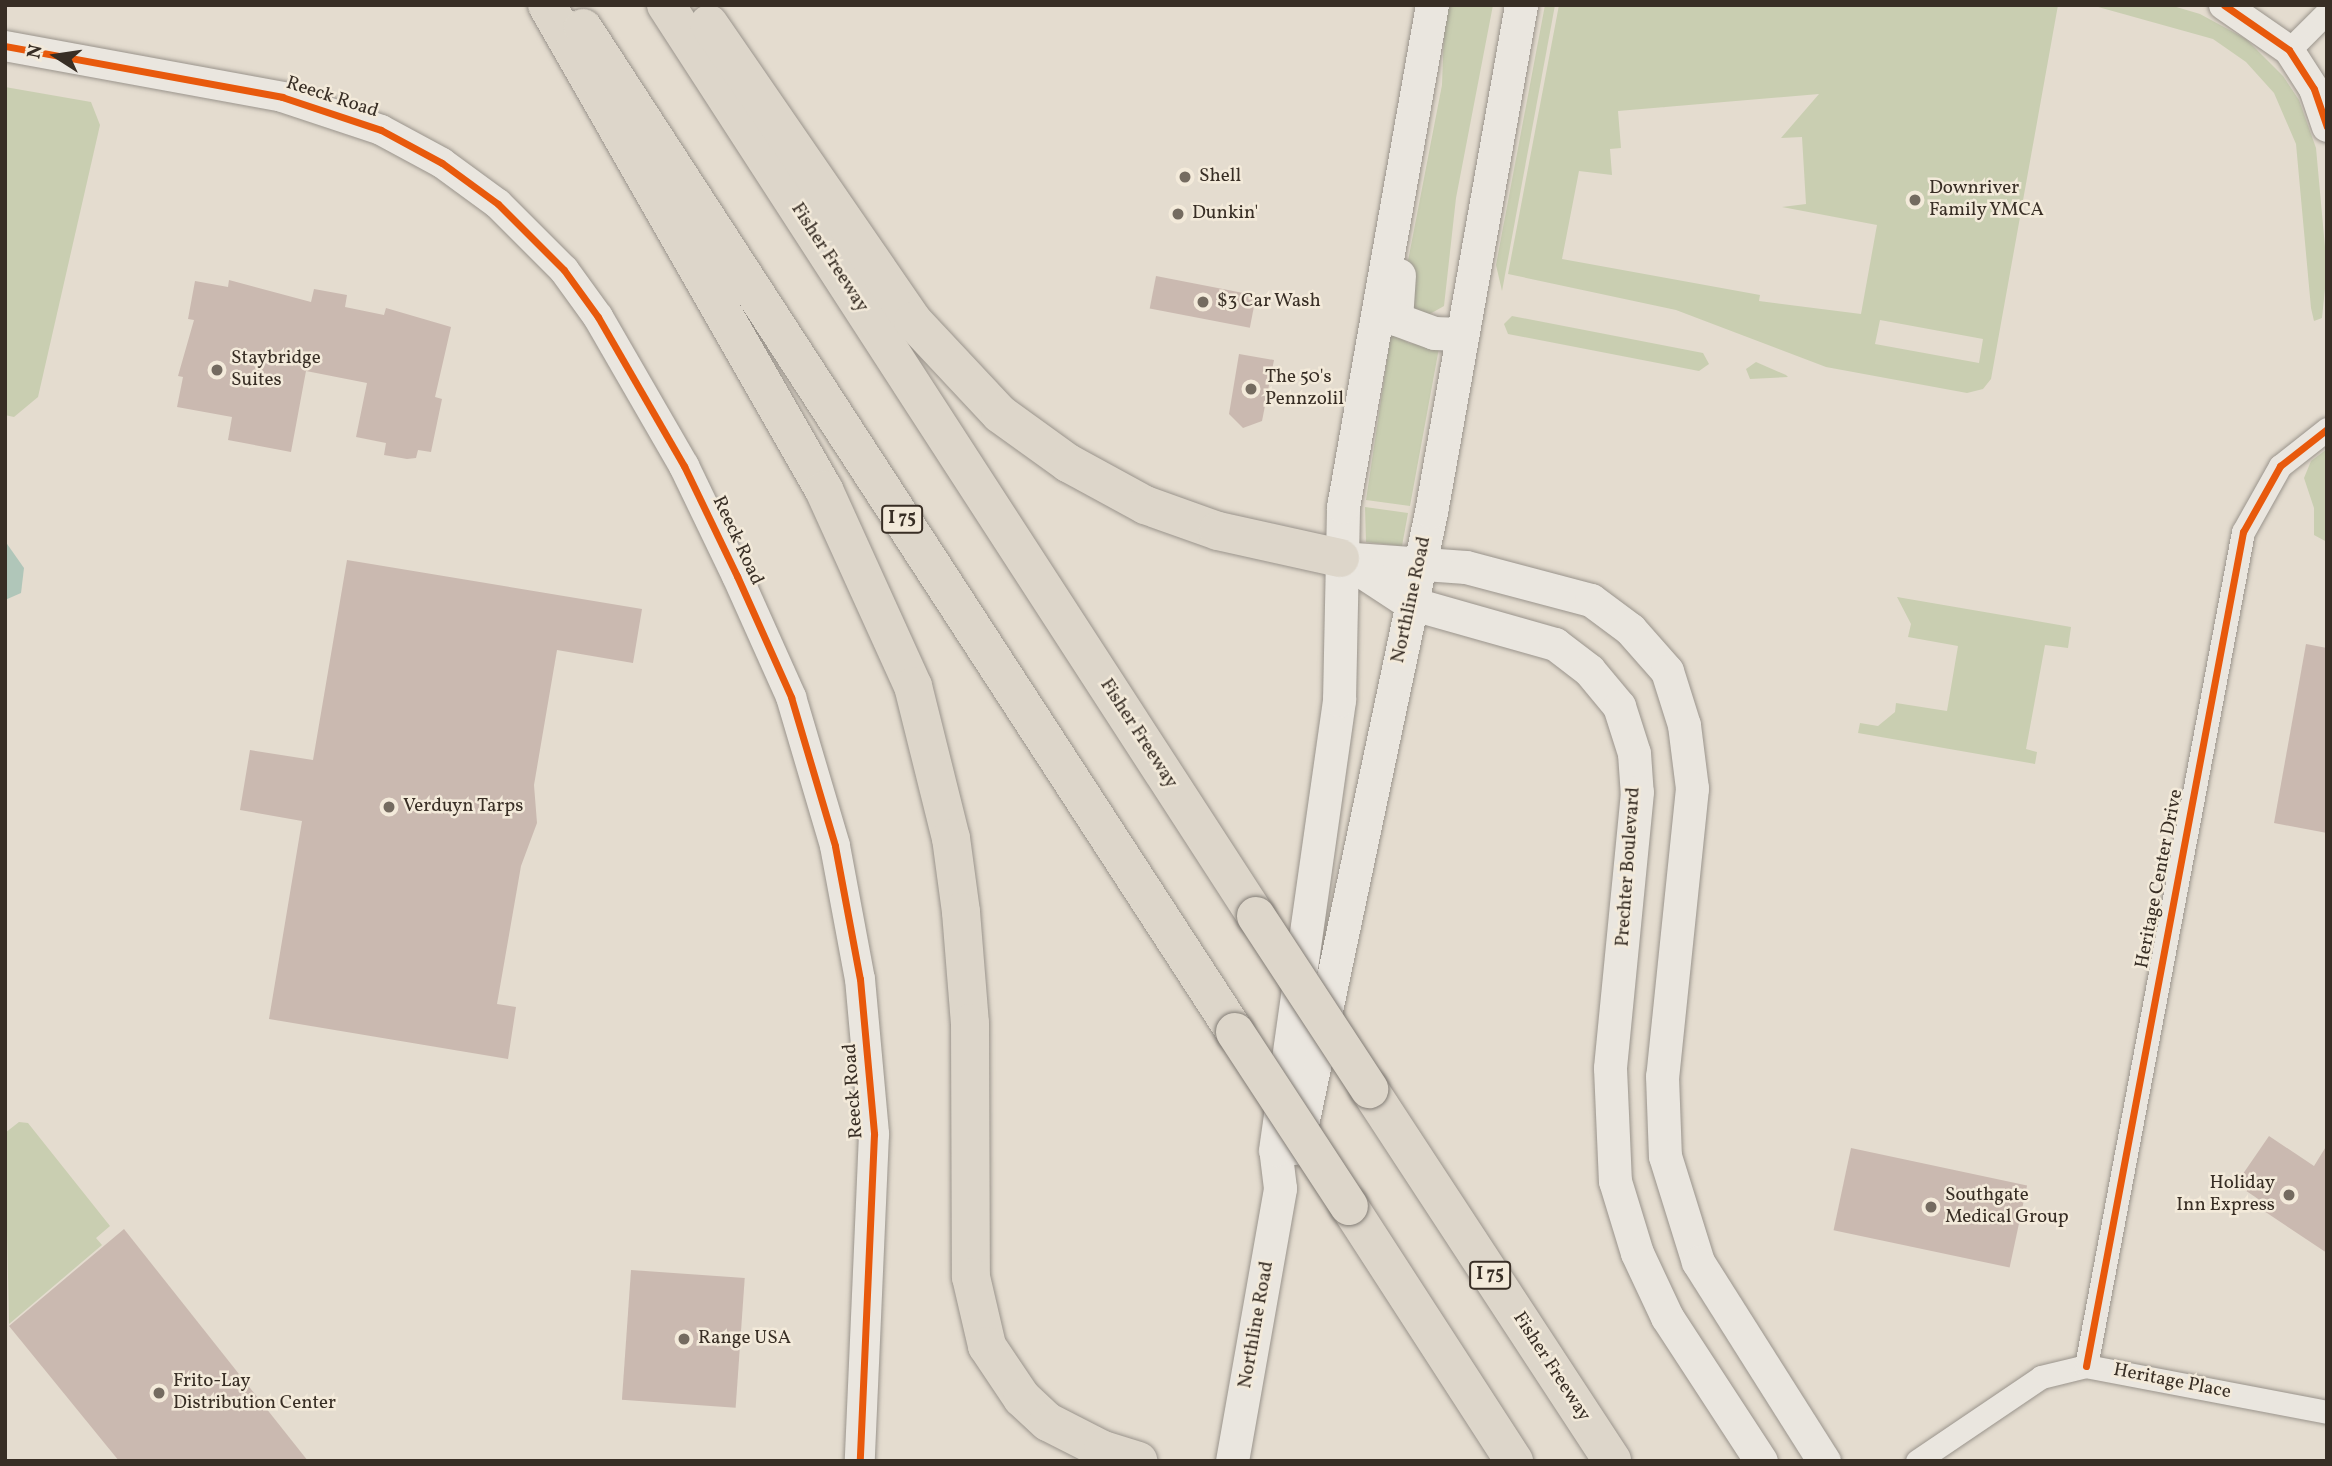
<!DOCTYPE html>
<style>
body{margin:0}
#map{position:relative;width:2332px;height:1466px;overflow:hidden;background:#e4dccf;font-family:Vollkorn,serif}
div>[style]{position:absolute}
.green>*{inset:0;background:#c9ceb1}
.water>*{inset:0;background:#b0c6b9}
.building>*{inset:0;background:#cab9b0;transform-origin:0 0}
.roads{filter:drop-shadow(0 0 2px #9a948c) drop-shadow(0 0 2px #9a948c)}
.minor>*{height:23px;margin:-11.5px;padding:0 11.5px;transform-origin:11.5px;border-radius:11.5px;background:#eae6df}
.tertiary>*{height:30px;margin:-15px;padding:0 15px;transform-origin:15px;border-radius:15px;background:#eae6df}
.secondary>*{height:33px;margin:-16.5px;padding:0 16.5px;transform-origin:16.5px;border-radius:16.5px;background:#eae6df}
.motorway>*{height:38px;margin:-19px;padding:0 19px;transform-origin:19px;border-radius:19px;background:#ddd6ca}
.bridges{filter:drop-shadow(0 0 2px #827c75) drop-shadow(0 0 2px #827c75)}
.motorway-bridge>*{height:38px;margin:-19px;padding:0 19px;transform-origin:19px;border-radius:19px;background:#ddd6ca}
.cycleway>*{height:7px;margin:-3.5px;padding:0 3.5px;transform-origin:3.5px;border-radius:3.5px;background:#e8590c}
.dots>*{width:19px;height:19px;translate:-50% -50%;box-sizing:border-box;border:4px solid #f3eada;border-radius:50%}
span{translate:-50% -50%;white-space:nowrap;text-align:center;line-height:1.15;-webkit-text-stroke:5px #f3eada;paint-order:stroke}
.shield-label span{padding:2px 5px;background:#f3eada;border:2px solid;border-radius:5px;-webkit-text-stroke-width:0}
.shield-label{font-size:18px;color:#382e25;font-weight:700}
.street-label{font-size:19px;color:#382e25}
.poi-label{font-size:19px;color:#382e25}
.left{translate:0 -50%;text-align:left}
.right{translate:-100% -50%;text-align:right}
.frame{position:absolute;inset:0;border:7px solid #382e25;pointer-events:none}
.north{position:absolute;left:21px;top:21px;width:70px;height:70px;-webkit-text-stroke:5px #f3eada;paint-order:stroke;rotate:282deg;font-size:19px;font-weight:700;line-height:28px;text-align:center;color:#382e25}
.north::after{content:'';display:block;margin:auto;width:24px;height:32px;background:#382e25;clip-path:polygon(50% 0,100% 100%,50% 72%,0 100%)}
</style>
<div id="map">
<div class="green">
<i style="clip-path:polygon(1445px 5px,1493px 5px,1456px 198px,1444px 306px,1428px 315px,1414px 311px,1402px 292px,1442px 85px)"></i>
<i style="clip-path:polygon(1545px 5px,1555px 5px,1502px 291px,1496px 265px)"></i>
<i style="clip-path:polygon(evenodd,1559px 5px,2058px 5px,1991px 379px,1983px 389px,1967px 393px,1826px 367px,1676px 310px,1508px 274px,1559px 5px,1819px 94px,1781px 138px,1802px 137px,1806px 204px,1782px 207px,1877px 225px,1861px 314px,1759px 301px,1760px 295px,1562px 259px,1579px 171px,1612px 175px,1610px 149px,1621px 148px,1618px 111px,1819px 94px,1559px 5px,1880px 320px,1983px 339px,1979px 363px,1875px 344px,1880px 320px)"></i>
<i style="clip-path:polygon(2091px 5px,2173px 6px,2200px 14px,2246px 39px,2283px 76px,2299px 100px,2316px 148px,2327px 269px,2322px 318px,2314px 321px,2311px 308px,2296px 144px,2274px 93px,2246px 62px,2213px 39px)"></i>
<i style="clip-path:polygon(5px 87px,91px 102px,100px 125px,38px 397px,14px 417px,5px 415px)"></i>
<i style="clip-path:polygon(1512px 316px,1703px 353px,1709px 364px,1699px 371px,1508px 334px,1504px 324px)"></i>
<i style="clip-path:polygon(1391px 333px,1409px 343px,1439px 348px,1410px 506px,1366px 500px)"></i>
<i style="clip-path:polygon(1756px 362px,1786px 375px,1788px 377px,1750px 379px,1746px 369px)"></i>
<i style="clip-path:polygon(2327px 449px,2327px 542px,2314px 535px,2314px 508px,2304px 478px,2311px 461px)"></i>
<i style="clip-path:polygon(1365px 507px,1408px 513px,1402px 546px,1366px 542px)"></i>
<i style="clip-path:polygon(1897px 597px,2071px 627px,2068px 648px,2045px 645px,2026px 749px,2037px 752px,2035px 764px,1858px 733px,1860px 723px,1878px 726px,1895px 712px,1896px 703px,1947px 711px,1958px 646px,1908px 637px,1911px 624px)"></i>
<i style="clip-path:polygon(19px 1122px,28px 1123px,110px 1226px,96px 1238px,102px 1245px,9px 1324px,5px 1133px)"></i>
</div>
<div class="water">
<i style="clip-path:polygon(5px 541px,24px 568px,21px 593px,5px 600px)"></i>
</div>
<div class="building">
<i style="left:1156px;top:276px;width:102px;height:33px;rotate:11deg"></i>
<i style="clip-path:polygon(229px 280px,311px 302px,314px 289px,347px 295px,345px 307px,384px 315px,386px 308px,451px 327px,435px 397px,442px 399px,431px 452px,418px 450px,416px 458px,407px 459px,384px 455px,386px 443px,356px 437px,367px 383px,306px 371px,291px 452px,228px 440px,232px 417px,177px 407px,183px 377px,178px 376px,194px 320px,188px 319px,195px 281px,228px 287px)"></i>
<i style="clip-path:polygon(1239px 354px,1274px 360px,1262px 421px,1243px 428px,1229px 414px)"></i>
<i style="clip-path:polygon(347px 560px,642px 609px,633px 663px,557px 650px,534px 785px,537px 823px,521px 866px,497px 1004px,516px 1007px,508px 1059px,269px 1019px,302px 821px,240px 810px,250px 750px,313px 760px)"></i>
<i style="clip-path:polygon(2306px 644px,2327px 648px,2327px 833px,2274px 823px)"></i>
<i style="clip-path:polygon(2269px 1136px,2314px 1166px,2327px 1145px,2327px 1253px,2264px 1211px,2267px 1205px,2236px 1184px)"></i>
<i style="left:1851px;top:1148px;width:180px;height:84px;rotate:12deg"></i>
<i style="clip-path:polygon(124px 1229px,308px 1461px,119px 1461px,9px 1326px)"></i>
<i style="left:631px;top:1270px;width:114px;height:130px;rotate:4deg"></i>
</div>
<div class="roads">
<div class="minor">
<i style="left:2289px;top:50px;width:54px;rotate:-45deg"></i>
<i style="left:2086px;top:1366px;width:849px;rotate:-79.34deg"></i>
<i style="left:2243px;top:532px;width:76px;rotate:-60.7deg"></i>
<i style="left:2280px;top:466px;width:60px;rotate:-38.2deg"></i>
<i style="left:1917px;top:1461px;width:150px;rotate:-34.1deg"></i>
<i style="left:2041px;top:1377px;width:46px;rotate:-13.7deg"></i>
<i style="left:2086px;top:1366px;width:245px;rotate:10.8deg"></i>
</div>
<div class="tertiary">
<i style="left:2224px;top:5px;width:79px;rotate:34.7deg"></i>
<i style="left:2289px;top:50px;width:46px;rotate:57.3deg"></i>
<i style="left:2314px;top:89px;width:40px;rotate:71.1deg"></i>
<i style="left:5px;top:46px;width:282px;rotate:10.4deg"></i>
<i style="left:282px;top:97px;width:104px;rotate:18.4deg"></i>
<i style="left:381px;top:130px;width:69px;rotate:28.4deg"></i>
<i style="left:442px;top:163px;width:69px;rotate:36.2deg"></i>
<i style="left:498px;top:204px;width:93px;rotate:45deg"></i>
<i style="left:564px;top:270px;width:58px;rotate:54.1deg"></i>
<i style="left:598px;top:317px;width:172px;rotate:60deg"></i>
<i style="left:684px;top:466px;width:122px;rotate:64.3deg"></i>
<i style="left:737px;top:576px;width:133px;rotate:65.9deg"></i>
<i style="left:791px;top:697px;width:155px;rotate:73.5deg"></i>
<i style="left:835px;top:846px;width:135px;rotate:79.4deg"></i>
<i style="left:860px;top:979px;width:156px;rotate:84.8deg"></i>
<i style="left:874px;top:1134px;width:327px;rotate:92.5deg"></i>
</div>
<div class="secondary">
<i style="left:1399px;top:275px;width:44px;rotate:93.9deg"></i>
<i style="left:1396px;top:319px;width:40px;rotate:20.2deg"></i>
<i style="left:1434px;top:333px;width:28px;rotate:2deg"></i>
<i style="left:1340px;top:558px;width:126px;rotate:4.1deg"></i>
<i style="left:1466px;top:567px;width:129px;rotate:14.8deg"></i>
<i style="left:1591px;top:600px;width:49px;rotate:36.6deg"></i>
<i style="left:1630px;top:629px;width:56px;rotate:48.6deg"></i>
<i style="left:1667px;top:671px;width:57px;rotate:72.5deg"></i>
<i style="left:1684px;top:725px;width:64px;rotate:82.8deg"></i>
<i style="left:1692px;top:788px;width:290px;rotate:95.9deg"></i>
<i style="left:1662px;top:1076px;width:80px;rotate:87.9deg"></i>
<i style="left:1665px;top:1156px;width:111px;rotate:72.7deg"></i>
<i style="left:1698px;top:1262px;width:236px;rotate:57.7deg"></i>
<i style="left:1346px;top:561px;width:77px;rotate:33.3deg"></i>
<i style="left:1410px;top:603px;width:151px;rotate:15.8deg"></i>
<i style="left:1555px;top:644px;width:43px;rotate:37.4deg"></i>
<i style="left:1589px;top:670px;width:47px;rotate:50.2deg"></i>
<i style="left:1619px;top:706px;width:49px;rotate:72.3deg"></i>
<i style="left:1634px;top:753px;width:39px;rotate:86deg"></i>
<i style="left:1637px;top:792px;width:277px;rotate:95.6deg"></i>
<i style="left:1610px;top:1068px;width:113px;rotate:87.5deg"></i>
<i style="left:1615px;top:1181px;width:75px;rotate:73deg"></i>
<i style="left:1637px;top:1253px;width:71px;rotate:64.9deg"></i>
<i style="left:1667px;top:1317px;width:172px;rotate:56.9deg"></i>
<i style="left:1297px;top:1148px;width:650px;rotate:-78.1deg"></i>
<i style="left:1431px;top:512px;width:515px;rotate:-79.93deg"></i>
<i style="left:1232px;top:1461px;width:277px;rotate:-80deg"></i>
<i style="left:1280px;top:1188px;width:38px;rotate:-97deg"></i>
<i style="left:1275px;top:1150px;width:455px;rotate:-81.9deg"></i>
<i style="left:1339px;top:700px;width:193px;rotate:-88.8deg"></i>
<i style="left:1343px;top:507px;width:510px;rotate:-79.95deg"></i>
</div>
<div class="motorway">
<i style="left:547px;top:5px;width:559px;rotate:60.27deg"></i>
<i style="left:824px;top:490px;width:215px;rotate:65.6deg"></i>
<i style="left:913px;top:686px;width:157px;rotate:76deg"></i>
<i style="left:951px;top:838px;width:75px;rotate:82.3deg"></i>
<i style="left:961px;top:912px;width:111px;rotate:85.4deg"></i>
<i style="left:970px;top:1023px;width:254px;rotate:89.8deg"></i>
<i style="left:971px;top:1277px;width:71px;rotate:76.9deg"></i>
<i style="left:987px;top:1346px;width:63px;rotate:56.1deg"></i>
<i style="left:1022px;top:1398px;width:35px;rotate:43deg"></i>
<i style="left:1048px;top:1422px;width:62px;rotate:27deg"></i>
<i style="left:1103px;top:1450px;width:37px;rotate:17deg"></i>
<i style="left:666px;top:5px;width:1085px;rotate:57.07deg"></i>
<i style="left:709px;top:24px;width:360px;rotate:55.5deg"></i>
<i style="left:913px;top:321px;width:127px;rotate:46.9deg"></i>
<i style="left:1000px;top:414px;width:84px;rotate:35.8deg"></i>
<i style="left:1068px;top:463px;width:88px;rotate:28.6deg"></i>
<i style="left:1145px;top:505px;width:77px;rotate:19.6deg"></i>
<i style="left:1218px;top:531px;width:125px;rotate:12.5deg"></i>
<i style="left:583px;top:28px;width:1197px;rotate:57deg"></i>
<i style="left:1369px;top:1089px;width:444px;rotate:56.8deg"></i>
<i style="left:1349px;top:1206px;width:304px;rotate:57.1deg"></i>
</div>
</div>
<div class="bridges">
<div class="motorway-bridge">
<i style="left:1256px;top:916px;width:207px;rotate:56.8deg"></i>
<i style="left:1235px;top:1032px;width:208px;rotate:56.8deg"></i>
</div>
</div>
<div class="cycleway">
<i style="left:2224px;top:5px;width:79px;rotate:34.7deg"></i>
<i style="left:2289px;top:50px;width:46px;rotate:57.3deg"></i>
<i style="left:2314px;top:89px;width:40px;rotate:71.1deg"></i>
<i style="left:5px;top:46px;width:282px;rotate:10.4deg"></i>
<i style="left:282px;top:97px;width:104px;rotate:18.4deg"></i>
<i style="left:381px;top:130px;width:69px;rotate:28.4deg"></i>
<i style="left:442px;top:163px;width:69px;rotate:36.2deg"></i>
<i style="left:498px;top:204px;width:93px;rotate:45deg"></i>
<i style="left:564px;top:270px;width:58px;rotate:54.1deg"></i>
<i style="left:598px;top:317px;width:172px;rotate:60deg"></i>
<i style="left:684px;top:466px;width:122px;rotate:64.3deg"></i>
<i style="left:737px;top:576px;width:133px;rotate:65.9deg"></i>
<i style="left:791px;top:697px;width:155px;rotate:73.5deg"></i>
<i style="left:835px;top:846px;width:135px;rotate:79.4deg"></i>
<i style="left:860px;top:979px;width:156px;rotate:84.8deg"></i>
<i style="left:874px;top:1134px;width:327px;rotate:92.5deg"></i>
<i style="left:2086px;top:1366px;width:849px;rotate:-79.34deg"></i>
<i style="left:2243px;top:532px;width:76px;rotate:-60.7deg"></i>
<i style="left:2280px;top:466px;width:60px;rotate:-38.2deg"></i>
</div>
<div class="dots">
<i style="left:1185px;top:177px;background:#746b60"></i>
<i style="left:1915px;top:200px;background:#746b60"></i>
<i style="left:1178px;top:214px;background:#746b60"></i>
<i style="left:1203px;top:302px;background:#746b60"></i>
<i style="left:217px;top:370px;background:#746b60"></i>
<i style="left:1251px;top:389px;background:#746b60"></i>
<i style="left:389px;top:807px;background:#746b60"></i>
<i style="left:2289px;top:1195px;background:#746b60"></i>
<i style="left:1931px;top:1207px;background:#746b60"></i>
<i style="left:684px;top:1339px;background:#746b60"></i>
<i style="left:159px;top:1393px;background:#746b60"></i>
</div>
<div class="shield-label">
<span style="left:902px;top:519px">I 75</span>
<span style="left:1490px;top:1275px">I 75</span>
</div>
<div class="street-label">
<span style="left:332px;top:98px;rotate:18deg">Reeck Road</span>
<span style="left:829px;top:258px;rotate:57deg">Fisher Freeway</span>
<span style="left:737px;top:541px;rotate:65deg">Reeck Road</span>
<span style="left:1412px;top:600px;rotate:-78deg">Northline Road</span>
<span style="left:1138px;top:734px;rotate:57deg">Fisher Freeway</span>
<span style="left:1629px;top:867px;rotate:-86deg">Prechter Boulevard</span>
<span style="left:2160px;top:879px;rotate:-79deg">Heritage Center Drive</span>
<span style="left:854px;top:1091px;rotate:-94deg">Reeck Road</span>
<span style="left:1257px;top:1325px;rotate:-80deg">Northline Road</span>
<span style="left:1551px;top:1367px;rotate:57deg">Fisher Freeway</span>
<span style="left:2172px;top:1382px;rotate:11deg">Heritage Place</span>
</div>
<div class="poi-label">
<span class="left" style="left:1199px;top:177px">Shell</span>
<span class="left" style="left:1929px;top:200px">Downriver<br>Family YMCA</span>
<span class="left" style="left:1192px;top:214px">Dunkin'</span>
<span class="left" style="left:1217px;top:302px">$3 Car Wash</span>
<span class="left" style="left:231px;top:370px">Staybridge<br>Suites</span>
<span class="left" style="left:1265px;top:389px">The 50's<br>Pennzolil</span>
<span class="left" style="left:403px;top:807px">Verduyn Tarps</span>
<span class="right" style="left:2275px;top:1195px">Holiday<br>Inn Express</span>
<span class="left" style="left:1945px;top:1207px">Southgate<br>Medical Group</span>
<span class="left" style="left:698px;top:1339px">Range USA</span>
<span class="left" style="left:173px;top:1393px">Frito-Lay<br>Distribution Center</span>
</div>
<div class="frame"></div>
<div class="north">N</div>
</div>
